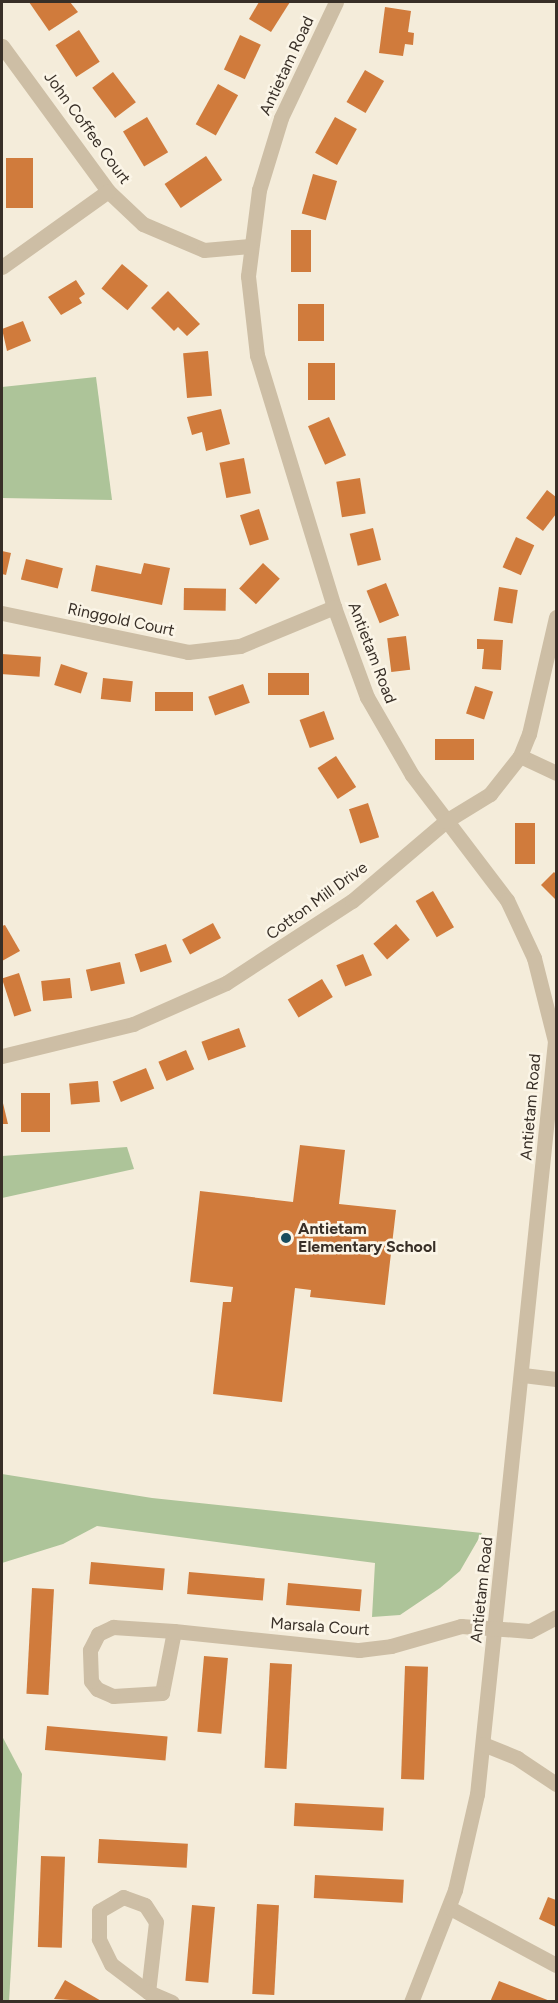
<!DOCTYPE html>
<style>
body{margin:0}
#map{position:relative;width:558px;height:2003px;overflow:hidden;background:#f4ecda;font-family:Figtree,sans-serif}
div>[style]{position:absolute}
.green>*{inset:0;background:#adc499}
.building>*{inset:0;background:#d07b3c;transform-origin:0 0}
.minor>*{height:15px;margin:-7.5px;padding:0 7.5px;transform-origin:7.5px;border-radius:7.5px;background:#cdbea5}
.dots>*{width:16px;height:16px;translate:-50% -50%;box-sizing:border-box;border:3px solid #fbf5e7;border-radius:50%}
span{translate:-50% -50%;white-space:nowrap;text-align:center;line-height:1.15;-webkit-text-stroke:5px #fbf5e7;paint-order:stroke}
.street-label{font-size:16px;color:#382f27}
.poi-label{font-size:16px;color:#382f27;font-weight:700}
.left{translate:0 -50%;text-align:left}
.frame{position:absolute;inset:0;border:3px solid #382f27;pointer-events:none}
</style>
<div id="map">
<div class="green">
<i style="clip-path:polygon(96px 377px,112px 500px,2px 498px,2px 387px)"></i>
<i style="clip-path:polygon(127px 1147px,134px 1169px,2px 1198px,2px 1156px)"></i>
<i style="clip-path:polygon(2px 1474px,152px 1498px,482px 1533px,460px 1571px,440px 1588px,400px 1615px,372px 1617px,375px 1563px,97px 1526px,63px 1544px,2px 1563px)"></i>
<i style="clip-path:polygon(2px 1736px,22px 1774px,9px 2002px,2px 2001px)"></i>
</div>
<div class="building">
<i style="clip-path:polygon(29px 2px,70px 2px,78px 12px,49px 31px)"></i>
<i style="clip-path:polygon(259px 2px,290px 2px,271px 32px,249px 19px)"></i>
<i style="clip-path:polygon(385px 7px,411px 11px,408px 32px,414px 33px,413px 45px,405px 44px,403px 56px,379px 53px)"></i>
<i style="left:79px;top:30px;width:38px;height:28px;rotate:57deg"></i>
<i style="left:240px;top:35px;width:23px;height:38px;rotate:25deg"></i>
<i style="left:365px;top:70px;width:22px;height:37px;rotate:30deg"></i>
<i style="left:113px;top:72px;width:38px;height:26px;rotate:53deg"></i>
<i style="left:218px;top:84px;width:23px;height:46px;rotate:29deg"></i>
<i style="left:147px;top:117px;width:41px;height:28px;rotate:59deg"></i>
<i style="left:335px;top:117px;width:25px;height:41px;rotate:29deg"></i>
<i style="left:206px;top:156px;width:29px;height:50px;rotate:56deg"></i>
<i style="left:6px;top:158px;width:27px;height:50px"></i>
<i style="left:313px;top:174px;width:25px;height:41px;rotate:16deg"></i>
<i style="left:291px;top:230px;width:20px;height:42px"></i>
<i style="left:122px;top:264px;width:34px;height:32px;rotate:40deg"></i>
<i style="clip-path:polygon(76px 280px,85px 294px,79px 298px,82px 303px,61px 315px,48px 297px)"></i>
<i style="clip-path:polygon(168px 291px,200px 324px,187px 336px,178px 327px,174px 331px,151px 308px)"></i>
<i style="left:298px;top:304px;width:26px;height:37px"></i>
<i style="clip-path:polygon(23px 321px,31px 341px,7px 351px,2px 329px)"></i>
<i style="left:208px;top:351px;width:45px;height:25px;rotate:85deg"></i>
<i style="left:308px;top:363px;width:27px;height:37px"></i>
<i style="clip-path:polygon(221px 409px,230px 444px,206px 451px,202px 432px,192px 435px,187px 417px)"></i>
<i style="left:329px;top:417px;width:42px;height:23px;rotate:66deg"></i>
<i style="left:244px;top:458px;width:36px;height:25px;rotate:79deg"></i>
<i style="left:360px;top:478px;width:36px;height:24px;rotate:81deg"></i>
<i style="clip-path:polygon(547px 490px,556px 497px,556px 514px,543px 531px,526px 518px)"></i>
<i style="left:259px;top:509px;width:32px;height:20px;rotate:72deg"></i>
<i style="left:373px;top:528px;width:33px;height:24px;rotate:76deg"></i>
<i style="left:516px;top:537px;width:20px;height:33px;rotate:24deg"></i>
<i style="clip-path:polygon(2px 551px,11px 553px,6px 575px,2px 574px)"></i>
<i style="left:26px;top:559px;width:38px;height:21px;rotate:14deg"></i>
<i style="clip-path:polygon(144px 563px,170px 568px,162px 605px,91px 591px,96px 565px,141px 574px)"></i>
<i style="left:263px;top:563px;width:23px;height:35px;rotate:43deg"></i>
<i style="left:386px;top:583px;width:35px;height:21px;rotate:68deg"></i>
<i style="left:499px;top:587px;width:19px;height:34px;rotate:9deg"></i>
<i style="left:184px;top:588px;width:42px;height:22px;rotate:1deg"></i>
<i style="left:406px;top:636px;width:34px;height:19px;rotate:83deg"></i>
<i style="clip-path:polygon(477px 639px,503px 640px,501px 670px,482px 669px,484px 649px,477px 649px)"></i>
<i style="left:2px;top:654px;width:39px;height:20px;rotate:4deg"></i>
<i style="left:61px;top:664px;width:28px;height:22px;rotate:18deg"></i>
<i style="left:268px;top:673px;width:41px;height:22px"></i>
<i style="left:103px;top:678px;width:30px;height:21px;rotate:6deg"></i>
<i style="left:243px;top:684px;width:20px;height:37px;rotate:70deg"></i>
<i style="left:475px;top:686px;width:19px;height:29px;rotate:18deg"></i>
<i style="left:155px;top:692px;width:38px;height:19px"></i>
<i style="left:324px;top:711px;width:30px;height:26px;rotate:70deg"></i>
<i style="left:435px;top:739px;width:39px;height:21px"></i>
<i style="left:336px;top:756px;width:37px;height:22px;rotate:57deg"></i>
<i style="left:368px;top:803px;width:36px;height:20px;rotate:72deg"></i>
<i style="left:515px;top:823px;width:20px;height:41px"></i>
<i style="clip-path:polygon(554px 872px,556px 874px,556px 900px,541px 885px)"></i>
<i style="left:433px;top:891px;width:42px;height:20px;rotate:60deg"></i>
<i style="left:213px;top:923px;width:17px;height:35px;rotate:62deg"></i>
<i style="left:396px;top:924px;width:21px;height:30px;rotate:49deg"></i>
<i style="clip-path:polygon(5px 925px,20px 951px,2px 961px,2px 926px)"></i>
<i style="left:166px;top:944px;width:19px;height:33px;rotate:72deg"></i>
<i style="left:363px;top:954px;width:23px;height:29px;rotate:67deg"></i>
<i style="left:120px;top:962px;width:22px;height:35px;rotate:77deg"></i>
<i style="left:19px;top:973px;width:40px;height:18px;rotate:72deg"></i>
<i style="left:70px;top:978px;width:20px;height:29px;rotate:84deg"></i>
<i style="left:322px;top:979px;width:21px;height:40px;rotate:59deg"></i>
<i style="left:239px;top:1028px;width:20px;height:40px;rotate:70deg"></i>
<i style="left:186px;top:1050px;width:21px;height:30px;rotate:67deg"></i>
<i style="left:146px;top:1068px;width:22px;height:36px;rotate:68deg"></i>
<i style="left:98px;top:1081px;width:21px;height:29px;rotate:85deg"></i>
<i style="left:21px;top:1093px;width:29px;height:39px"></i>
<i style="clip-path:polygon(2px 1099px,8px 1124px,2px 1124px)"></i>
<i style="clip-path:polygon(300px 1145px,345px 1150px,339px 1204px,396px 1210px,385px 1305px,310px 1297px,311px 1290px,295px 1288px,282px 1402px,213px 1394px,223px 1302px,231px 1302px,233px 1287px,190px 1282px,200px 1191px,293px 1202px)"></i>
<i style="left:91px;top:1562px;width:74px;height:22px;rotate:5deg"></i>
<i style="left:189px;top:1572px;width:76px;height:22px;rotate:5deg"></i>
<i style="left:288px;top:1583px;width:74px;height:22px;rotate:5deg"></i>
<i style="left:32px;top:1588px;width:22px;height:106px;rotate:3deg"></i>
<i style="left:204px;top:1656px;width:24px;height:76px;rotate:5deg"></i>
<i style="left:270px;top:1663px;width:22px;height:105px;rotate:3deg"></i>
<i style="left:405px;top:1666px;width:23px;height:113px;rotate:2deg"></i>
<i style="left:47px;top:1726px;width:121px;height:24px;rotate:5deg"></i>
<i style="left:295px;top:1803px;width:89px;height:23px;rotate:3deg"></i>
<i style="left:99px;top:1839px;width:89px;height:24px;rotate:3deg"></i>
<i style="left:41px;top:1856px;width:24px;height:91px;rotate:2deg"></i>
<i style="left:315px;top:1875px;width:89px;height:23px;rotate:3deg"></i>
<i style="clip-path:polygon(548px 1897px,556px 1900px,556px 1927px,539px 1919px)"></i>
<i style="left:257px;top:1904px;width:22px;height:90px;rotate:3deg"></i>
<i style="left:192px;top:1905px;width:23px;height:76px;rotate:5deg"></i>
<i style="clip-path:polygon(65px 1980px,103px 2002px,54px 1999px)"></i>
<i style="clip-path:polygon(499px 1981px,550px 2001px,550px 2002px,490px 2002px)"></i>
</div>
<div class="minor">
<i style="left:336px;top:2px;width:128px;rotate:115.4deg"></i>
<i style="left:281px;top:118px;width:75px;rotate:107deg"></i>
<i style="left:259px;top:190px;width:87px;rotate:97.3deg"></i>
<i style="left:248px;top:276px;width:80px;rotate:83.5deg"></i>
<i style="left:257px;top:355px;width:264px;rotate:73deg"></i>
<i style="left:334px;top:607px;width:96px;rotate:69.9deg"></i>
<i style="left:367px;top:697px;width:90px;rotate:60deg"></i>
<i style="left:412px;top:775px;width:157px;rotate:52.8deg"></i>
<i style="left:507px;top:900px;width:64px;rotate:65deg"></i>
<i style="left:534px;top:958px;width:86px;rotate:75.8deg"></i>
<i style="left:555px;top:1041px;width:757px;rotate:95.91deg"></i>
<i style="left:477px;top:1794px;width:98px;rotate:102.9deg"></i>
<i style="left:455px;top:1890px;width:120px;rotate:111.4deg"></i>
<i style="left:2px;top:46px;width:180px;rotate:53.8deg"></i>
<i style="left:108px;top:191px;width:48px;rotate:43.3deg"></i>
<i style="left:143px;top:224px;width:66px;rotate:23.1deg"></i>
<i style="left:204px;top:250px;width:46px;rotate:-5deg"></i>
<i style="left:2px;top:267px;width:130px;rotate:-35.6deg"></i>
<i style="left:2px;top:613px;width:190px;rotate:11.8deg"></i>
<i style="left:188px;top:652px;width:52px;rotate:-6.6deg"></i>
<i style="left:240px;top:646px;width:102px;rotate:-22.5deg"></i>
<i style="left:520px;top:756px;width:40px;rotate:25deg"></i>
<i style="left:2px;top:1056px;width:135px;rotate:-13.7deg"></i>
<i style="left:133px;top:1024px;width:102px;rotate:-23.8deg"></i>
<i style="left:226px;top:983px;width:150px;rotate:-33.1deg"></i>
<i style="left:352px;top:901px;width:123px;rotate:-40.4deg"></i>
<i style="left:446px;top:821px;width:52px;rotate:-31.5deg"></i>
<i style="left:490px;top:794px;width:48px;rotate:-51.7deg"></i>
<i style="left:520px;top:756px;width:24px;rotate:-68deg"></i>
<i style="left:529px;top:734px;width:120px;rotate:-77deg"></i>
<i style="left:523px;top:1375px;width:33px;rotate:7deg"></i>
<i style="left:113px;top:1627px;width:61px;rotate:3.8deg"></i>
<i style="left:174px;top:1631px;width:63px;rotate:101deg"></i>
<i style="left:162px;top:1693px;width:49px;rotate:176.5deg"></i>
<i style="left:113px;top:1696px;width:17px;rotate:-156deg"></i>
<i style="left:97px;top:1689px;width:10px;rotate:-127deg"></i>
<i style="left:91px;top:1681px;width:31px;rotate:-92deg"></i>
<i style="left:90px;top:1650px;width:18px;rotate:-63deg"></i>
<i style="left:98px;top:1634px;width:17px;rotate:-25deg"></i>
<i style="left:174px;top:1631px;width:186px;rotate:5.9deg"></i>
<i style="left:359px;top:1650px;width:32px;rotate:-7deg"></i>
<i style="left:391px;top:1646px;width:73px;rotate:-15.9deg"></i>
<i style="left:461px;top:1626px;width:69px;rotate:4.1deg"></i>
<i style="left:530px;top:1631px;width:30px;rotate:-28deg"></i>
<i style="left:483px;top:1744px;width:37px;rotate:22deg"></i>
<i style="left:517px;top:1758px;width:47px;rotate:33.7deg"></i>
<i style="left:123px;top:1897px;width:23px;rotate:20deg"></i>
<i style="left:145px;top:1905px;width:20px;rotate:57deg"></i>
<i style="left:156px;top:1922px;width:70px;rotate:96.5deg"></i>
<i style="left:148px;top:1992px;width:46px;rotate:-142.9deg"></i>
<i style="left:111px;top:1964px;width:28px;rotate:-116deg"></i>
<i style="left:99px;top:1939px;width:28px;rotate:-90deg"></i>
<i style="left:99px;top:1911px;width:28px;rotate:-30deg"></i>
<i style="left:450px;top:1908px;width:120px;rotate:28.3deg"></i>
<i style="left:148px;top:1992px;width:26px;rotate:23deg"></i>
</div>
<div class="dots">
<i style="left:286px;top:1238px;background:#194c5d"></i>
</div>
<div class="street-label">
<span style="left:287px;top:66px;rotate:-65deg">Antietam Road</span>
<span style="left:87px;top:128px;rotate:54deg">John Coffee Court</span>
<span style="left:121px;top:620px;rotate:12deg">Ringgold Court</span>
<span style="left:372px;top:653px;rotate:69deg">Antietam Road</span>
<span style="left:317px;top:901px;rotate:-36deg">Cotton Mill Drive</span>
<span style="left:531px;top:1107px;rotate:-85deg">Antietam Road</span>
<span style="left:482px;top:1590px;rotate:-84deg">Antietam Road</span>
<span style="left:320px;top:1627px;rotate:4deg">Marsala Court</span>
</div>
<div class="poi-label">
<span class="left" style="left:298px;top:1238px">Antietam<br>Elementary School</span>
</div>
<div class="frame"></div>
</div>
